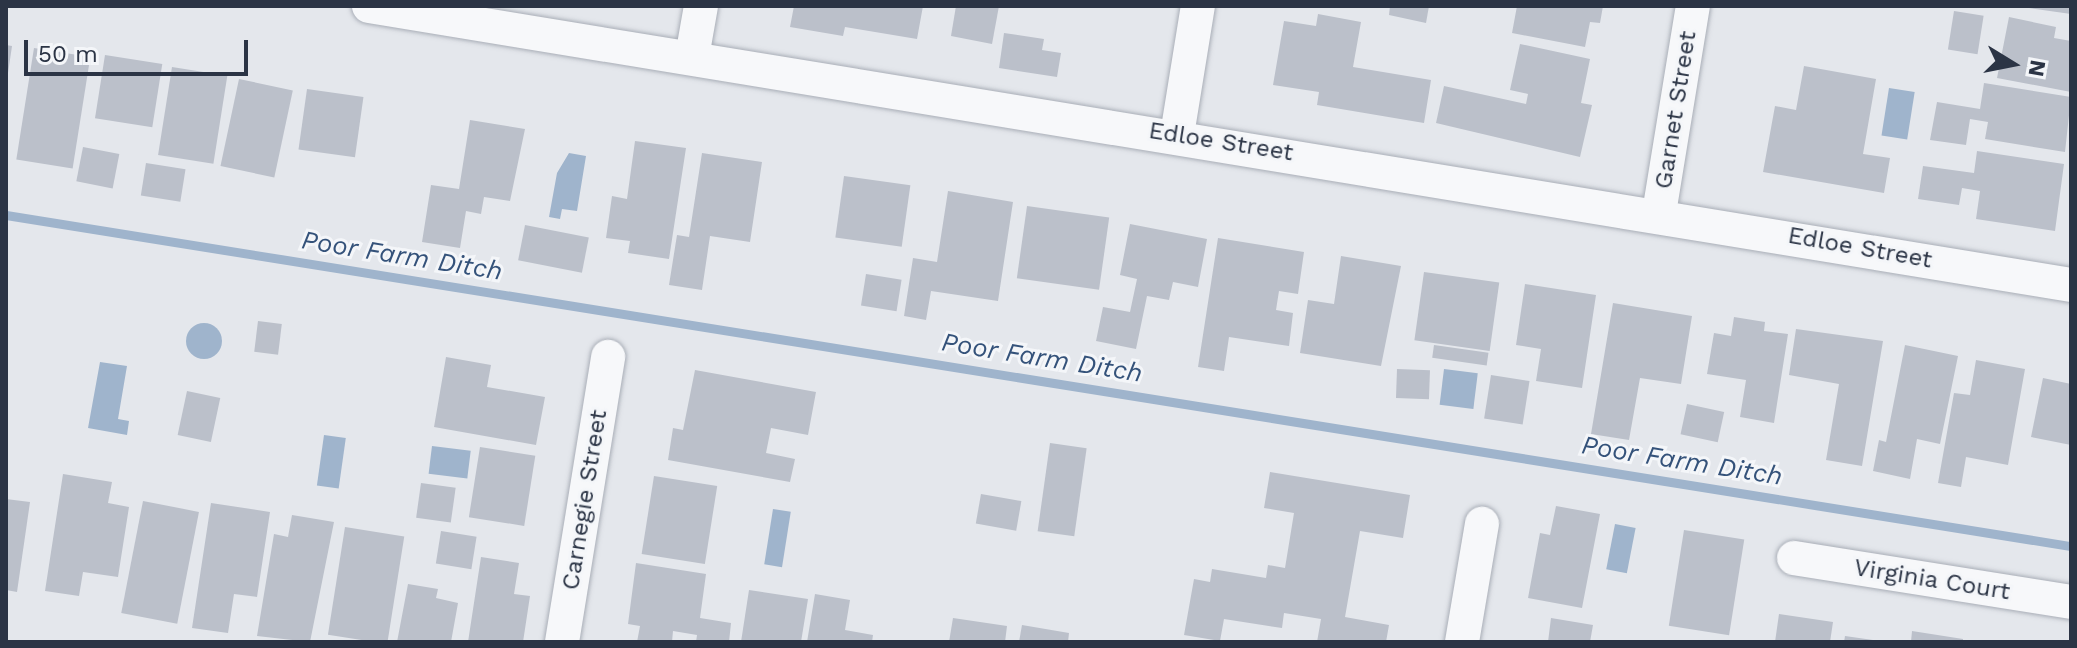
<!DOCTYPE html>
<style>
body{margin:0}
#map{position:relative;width:2077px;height:648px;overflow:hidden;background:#e4e7ec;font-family:"Work Sans",sans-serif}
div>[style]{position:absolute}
.water>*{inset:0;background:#9fb4cc;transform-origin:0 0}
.round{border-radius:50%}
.stream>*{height:9px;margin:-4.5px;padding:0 4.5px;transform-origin:4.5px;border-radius:4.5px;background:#9fb4cc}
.building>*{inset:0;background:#bbc0ca;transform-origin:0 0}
.roads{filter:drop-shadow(0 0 2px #a9aeb7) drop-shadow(0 0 2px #a9aeb7)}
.street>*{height:34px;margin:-17px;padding:0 17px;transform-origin:17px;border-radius:17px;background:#f7f8fa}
span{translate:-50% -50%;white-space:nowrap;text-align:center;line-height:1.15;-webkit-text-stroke:6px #f4f6f9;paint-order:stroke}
.street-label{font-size:24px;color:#2b3445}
.water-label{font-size:26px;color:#34527a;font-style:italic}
.frame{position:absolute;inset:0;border:8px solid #2b3445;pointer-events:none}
.north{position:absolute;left:1973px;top:24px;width:80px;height:80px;-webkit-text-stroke:6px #f4f6f9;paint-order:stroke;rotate:100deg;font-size:22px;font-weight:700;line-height:32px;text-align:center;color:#2b3445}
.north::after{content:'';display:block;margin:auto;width:28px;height:36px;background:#2b3445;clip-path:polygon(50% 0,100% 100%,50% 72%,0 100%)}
.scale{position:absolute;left:24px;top:40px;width:224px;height:36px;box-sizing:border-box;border:4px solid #2b3445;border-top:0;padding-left:10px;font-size:24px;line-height:28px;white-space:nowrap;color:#2b3445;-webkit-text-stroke:6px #f4f6f9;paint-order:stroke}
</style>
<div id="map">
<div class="water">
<i style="left:1889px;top:88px;width:26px;height:48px;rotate:9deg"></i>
<i style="clip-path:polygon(569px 153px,586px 156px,577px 211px,562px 209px,560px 219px,549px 217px,557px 173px)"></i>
<i class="round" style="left:186px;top:323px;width:36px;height:36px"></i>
<i style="clip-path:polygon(100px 362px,127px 366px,118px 419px,129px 421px,127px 435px,88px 428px)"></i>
<i style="left:1444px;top:369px;width:34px;height:36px;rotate:7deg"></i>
<i style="left:324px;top:435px;width:22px;height:51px;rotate:8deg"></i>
<i style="left:432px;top:446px;width:39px;height:28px;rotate:7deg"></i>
<i style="left:773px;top:509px;width:18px;height:56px;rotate:9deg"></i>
<i style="left:1615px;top:524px;width:21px;height:46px;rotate:11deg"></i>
</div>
<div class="stream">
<i style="left:6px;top:215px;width:2091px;rotate:9.11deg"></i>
</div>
<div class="building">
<i style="clip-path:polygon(794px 6px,923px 6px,917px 39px,845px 27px,843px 36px,790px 27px)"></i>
<i style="clip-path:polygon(956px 6px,999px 6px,992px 44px,951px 36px)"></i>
<i style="clip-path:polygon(1390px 6px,1429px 6px,1426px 23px,1389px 15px)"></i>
<i style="clip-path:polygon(1517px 6px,1603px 6px,1600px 23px,1590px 22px,1585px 47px,1512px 33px)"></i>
<i style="clip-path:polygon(2029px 6px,2071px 6px,2071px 14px,2029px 8px)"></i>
<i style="left:1954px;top:11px;width:30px;height:39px;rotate:9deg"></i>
<i style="clip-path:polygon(1318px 14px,1361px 22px,1353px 67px,1431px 80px,1424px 123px,1317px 105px,1319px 92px,1273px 85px,1284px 21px,1316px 26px)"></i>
<i style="clip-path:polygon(2009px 17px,2056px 27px,2054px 38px,2071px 41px,2071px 92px,1997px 78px)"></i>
<i style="clip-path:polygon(1004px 33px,1044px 39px,1042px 50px,1061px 53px,1057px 77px,999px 68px)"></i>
<i style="clip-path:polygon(1520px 44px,1590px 59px,1581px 103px,1592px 105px,1580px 157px,1436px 123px,1444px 86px,1526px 104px,1528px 94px,1510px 90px)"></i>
<i style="clip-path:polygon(6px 45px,12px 46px,8px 73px,6px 73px)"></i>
<i style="left:34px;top:48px;width:57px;height:113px;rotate:9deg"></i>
<i style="left:105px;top:55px;width:58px;height:64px;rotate:9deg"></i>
<i style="clip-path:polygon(1804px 66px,1876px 79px,1863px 154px,1890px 158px,1884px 193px,1763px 172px,1775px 106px,1796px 110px)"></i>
<i style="left:172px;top:67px;width:56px;height:89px;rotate:9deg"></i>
<i style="left:239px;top:79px;width:55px;height:89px;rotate:12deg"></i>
<i style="clip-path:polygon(1984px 83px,2071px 97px,2065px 152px,1985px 139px,1988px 122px,1970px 119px,1966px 145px,1930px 140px,1937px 102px,1980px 109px)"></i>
<i style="left:307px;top:89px;width:57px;height:61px;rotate:8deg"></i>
<i style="clip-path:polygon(470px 120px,525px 129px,510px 201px,484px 197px,481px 214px,466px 211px,460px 248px,422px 242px,431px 185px,459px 189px)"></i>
<i style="clip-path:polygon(635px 141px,686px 148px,669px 259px,628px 253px,630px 241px,606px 238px,612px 196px,627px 199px)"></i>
<i style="left:83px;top:147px;width:37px;height:35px;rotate:11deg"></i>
<i style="clip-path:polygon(1977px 151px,2064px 164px,2055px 231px,1976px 219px,1980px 191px,1962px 188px,1959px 205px,1918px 199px,1923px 166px,1974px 173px)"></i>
<i style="clip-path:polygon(702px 153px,762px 162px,750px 242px,710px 236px,702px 290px,669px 285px,677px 235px,689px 237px)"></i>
<i style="left:146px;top:163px;width:40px;height:33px;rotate:9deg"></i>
<i style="left:844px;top:176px;width:67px;height:62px;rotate:8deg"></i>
<i style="clip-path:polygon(948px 191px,1013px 202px,998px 301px,931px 291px,926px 320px,904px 316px,913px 258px,937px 262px)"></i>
<i style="left:1027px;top:206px;width:83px;height:73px;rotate:8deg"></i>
<i style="clip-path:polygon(1130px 224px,1207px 239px,1198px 287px,1173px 282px,1169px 300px,1147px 296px,1136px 349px,1096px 341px,1103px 307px,1130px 312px,1137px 279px,1120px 275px)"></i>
<i style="left:525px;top:225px;width:65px;height:36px;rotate:11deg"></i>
<i style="clip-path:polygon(1218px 238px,1304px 252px,1298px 294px,1279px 291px,1276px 310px,1293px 313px,1289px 346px,1229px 337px,1224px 371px,1198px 367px)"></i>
<i style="clip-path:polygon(1341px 256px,1401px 266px,1381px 366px,1300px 353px,1308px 300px,1334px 304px)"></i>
<i style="left:1424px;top:272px;width:76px;height:69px;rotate:8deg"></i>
<i style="left:866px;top:274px;width:36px;height:32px;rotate:9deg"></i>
<i style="clip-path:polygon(1525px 284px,1596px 295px,1582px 388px,1536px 381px,1541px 349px,1516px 345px)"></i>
<i style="clip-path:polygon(1613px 303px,1692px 316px,1681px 384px,1640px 378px,1629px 440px,1591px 434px)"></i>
<i style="clip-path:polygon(1734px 317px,1765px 322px,1764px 331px,1788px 334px,1774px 423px,1740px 417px,1746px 380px,1707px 374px,1714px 333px,1731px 336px)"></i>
<i style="left:258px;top:321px;width:24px;height:31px;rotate:7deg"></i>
<i style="clip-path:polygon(1796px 329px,1883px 341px,1862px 466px,1826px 460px,1839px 384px,1789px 375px)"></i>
<i style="left:1434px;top:345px;width:55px;height:13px;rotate:8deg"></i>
<i style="clip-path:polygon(1905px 345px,1958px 356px,1940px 444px,1917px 439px,1910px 479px,1873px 471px,1879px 440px,1886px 442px)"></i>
<i style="clip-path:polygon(446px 357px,491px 365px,487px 387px,545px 397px,536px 445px,434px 427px)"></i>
<i style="clip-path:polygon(1976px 360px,2025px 369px,2008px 465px,1966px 457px,1961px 487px,1938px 483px,1954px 393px,1970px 395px)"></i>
<i style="left:1397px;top:369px;width:33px;height:29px;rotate:2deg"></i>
<i style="clip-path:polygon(695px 370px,816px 392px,808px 435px,771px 428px,766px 453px,795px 459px,790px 482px,668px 460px,673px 428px,683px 430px)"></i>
<i style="left:1491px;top:375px;width:39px;height:44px;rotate:9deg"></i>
<i style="clip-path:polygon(2043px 378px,2071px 384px,2071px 445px,2031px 437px)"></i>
<i style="left:187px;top:391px;width:34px;height:45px;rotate:12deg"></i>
<i style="left:1687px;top:404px;width:38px;height:31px;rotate:12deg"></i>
<i style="left:1050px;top:443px;width:37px;height:89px;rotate:8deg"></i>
<i style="left:480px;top:447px;width:56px;height:71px;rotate:9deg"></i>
<i style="clip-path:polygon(1270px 472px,1410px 495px,1403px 538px,1360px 531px,1345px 617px,1389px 625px,1386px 642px,1317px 642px,1321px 619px,1284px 613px,1282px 628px,1224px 619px,1220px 641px,1184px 635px,1194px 579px,1210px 582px,1212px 569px,1266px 578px,1268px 565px,1285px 568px,1294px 513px,1264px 508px)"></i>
<i style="clip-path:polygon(63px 474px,112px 482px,108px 503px,129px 507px,118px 577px,83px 572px,79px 596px,45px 591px)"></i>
<i style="left:654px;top:476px;width:64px;height:79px;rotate:9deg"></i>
<i style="left:421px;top:483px;width:35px;height:35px;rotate:8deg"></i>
<i style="left:981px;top:494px;width:41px;height:30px;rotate:10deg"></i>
<i style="clip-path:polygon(6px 499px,30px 502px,17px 592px,6px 590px)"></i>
<i style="left:143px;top:501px;width:57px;height:114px;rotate:11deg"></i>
<i style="clip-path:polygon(211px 503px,270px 512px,257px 597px,234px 594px,228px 633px,192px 628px)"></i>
<i style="clip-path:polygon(1556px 506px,1600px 514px,1582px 608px,1528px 598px,1540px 533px,1550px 535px)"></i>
<i style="clip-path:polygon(292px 515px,334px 522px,310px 642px,257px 636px,274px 534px,288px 537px)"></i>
<i style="left:345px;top:527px;width:60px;height:109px;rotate:9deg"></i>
<i style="left:1684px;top:530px;width:61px;height:97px;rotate:9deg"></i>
<i style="left:441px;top:531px;width:36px;height:33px;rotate:9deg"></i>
<i style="clip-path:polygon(481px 557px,519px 563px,514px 594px,530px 596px,523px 642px,468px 642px)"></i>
<i style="clip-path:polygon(636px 563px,706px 574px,700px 618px,731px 623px,729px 642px,696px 642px,697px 635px,673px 631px,672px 642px,637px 642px,640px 626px,628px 624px)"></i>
<i style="clip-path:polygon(408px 584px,438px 589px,436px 598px,458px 603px,451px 642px,397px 642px)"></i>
<i style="clip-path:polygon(749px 590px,808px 599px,801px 642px,741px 642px)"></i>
<i style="clip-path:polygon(815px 594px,850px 600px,845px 630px,873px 635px,872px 642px,807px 642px)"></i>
<i style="clip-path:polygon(1779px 614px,1833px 622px,1830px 642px,1775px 642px)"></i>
<i style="clip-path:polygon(953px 618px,1007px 626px,1005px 642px,949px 642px)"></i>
<i style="clip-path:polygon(1551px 618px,1593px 625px,1590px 642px,1548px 642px)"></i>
<i style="clip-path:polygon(1022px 625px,1069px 633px,1068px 642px,1019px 642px)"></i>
<i style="clip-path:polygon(1912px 631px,1963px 639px,1963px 642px,1911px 642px)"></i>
<i style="clip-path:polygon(1845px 636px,1873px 640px,1873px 642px,1844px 642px)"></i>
</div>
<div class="roads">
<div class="street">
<i style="left:369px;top:6px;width:1725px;rotate:9.31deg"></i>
<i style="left:692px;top:57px;width:52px;rotate:-80deg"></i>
<i style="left:1177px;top:135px;width:131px;rotate:-80.8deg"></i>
<i style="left:1659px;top:213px;width:210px;rotate:-80.7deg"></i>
<i style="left:1794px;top:558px;width:280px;rotate:9deg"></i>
<i style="left:562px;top:642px;width:289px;rotate:-80.8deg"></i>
<i style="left:1462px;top:642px;width:120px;rotate:-80.4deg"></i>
</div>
</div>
<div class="street-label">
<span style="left:1676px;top:110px;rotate:-81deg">Garnet Street</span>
<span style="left:1221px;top:142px;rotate:9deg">Edloe Street</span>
<span style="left:1860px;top:248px;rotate:10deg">Edloe Street</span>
<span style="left:585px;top:500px;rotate:-81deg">Carnegie Street</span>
<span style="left:1932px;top:580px;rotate:9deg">Virginia Court</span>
</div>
<div class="water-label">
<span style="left:402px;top:256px;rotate:9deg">Poor Farm Ditch</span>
<span style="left:1042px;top:358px;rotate:9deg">Poor Farm Ditch</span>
<span style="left:1682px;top:461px;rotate:9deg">Poor Farm Ditch</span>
</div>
<div class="frame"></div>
<div class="north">N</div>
<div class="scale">50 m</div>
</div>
